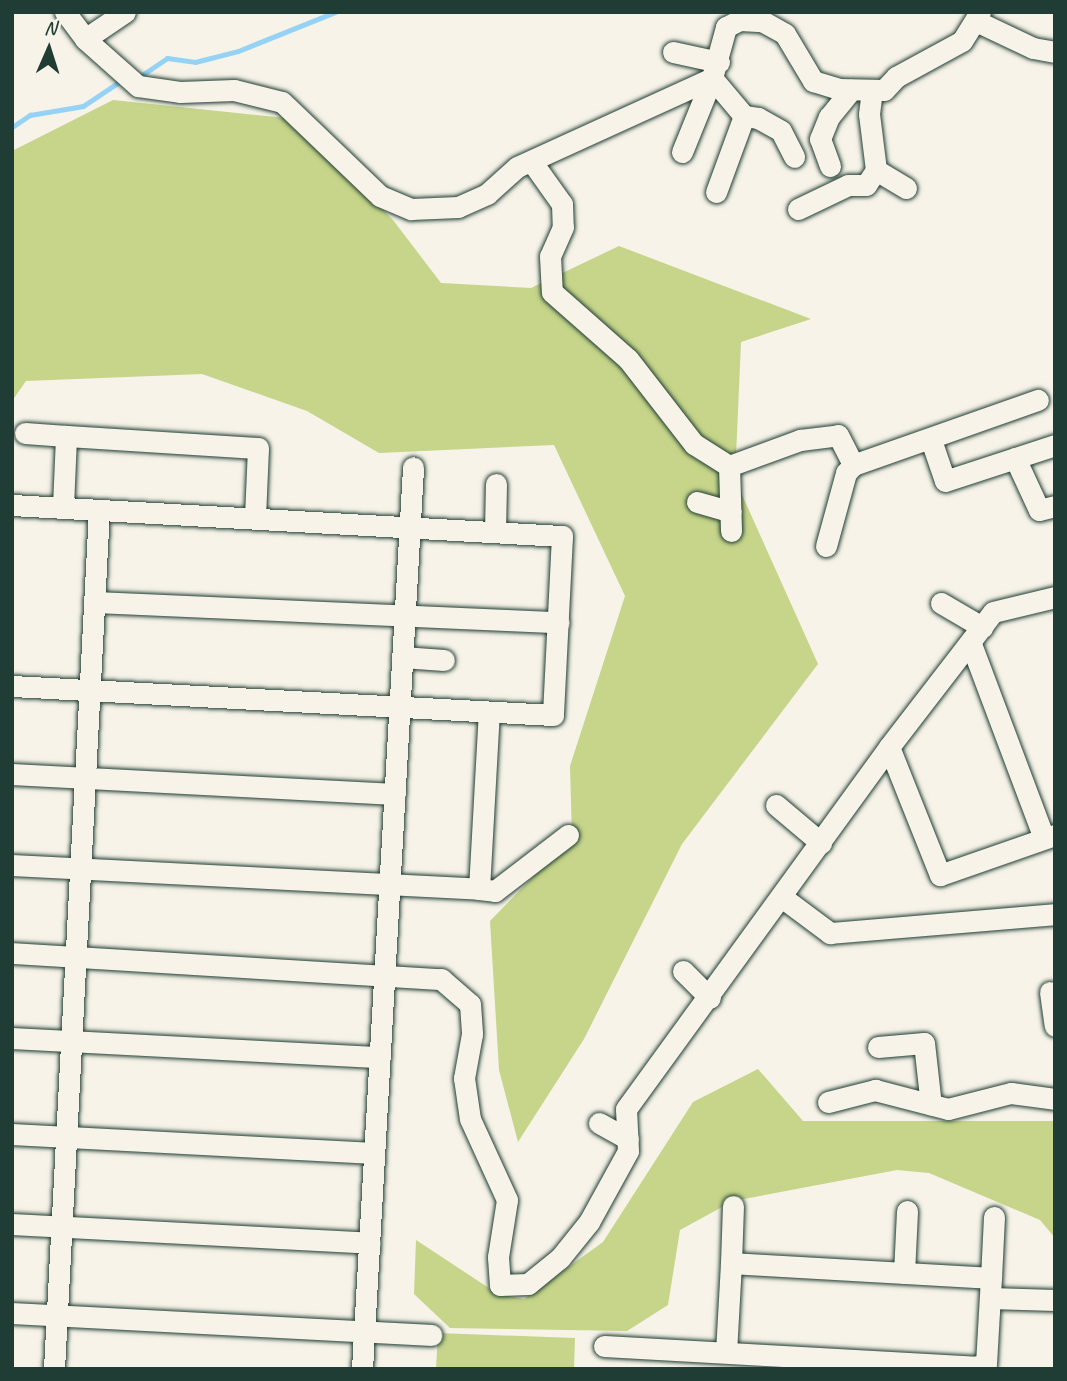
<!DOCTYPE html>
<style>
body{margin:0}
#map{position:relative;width:1067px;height:1381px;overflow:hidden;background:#f7f3e8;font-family:Caveat,sans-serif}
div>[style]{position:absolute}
.green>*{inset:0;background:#c6d589}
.stream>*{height:5px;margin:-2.5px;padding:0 2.5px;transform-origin:2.5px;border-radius:2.5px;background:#95d3f6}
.roads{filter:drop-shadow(0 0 2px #1f3d34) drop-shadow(0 0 2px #1f3d34)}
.minor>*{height:21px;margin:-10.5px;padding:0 10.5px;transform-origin:10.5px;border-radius:10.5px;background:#f7f3e8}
span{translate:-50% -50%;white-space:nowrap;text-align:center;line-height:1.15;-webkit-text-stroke:6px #f7f3e8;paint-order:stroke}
.frame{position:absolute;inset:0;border:14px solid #1f3d34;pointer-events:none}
.north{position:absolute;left:14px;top:14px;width:70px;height:70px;-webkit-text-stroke:5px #f7f3e8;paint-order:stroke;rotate:3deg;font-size:19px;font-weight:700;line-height:28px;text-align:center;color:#1f3d34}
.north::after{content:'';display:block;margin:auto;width:24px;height:32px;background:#1f3d34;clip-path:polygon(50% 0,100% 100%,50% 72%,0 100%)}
</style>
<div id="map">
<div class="green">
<i style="clip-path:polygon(113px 100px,295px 119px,393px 220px,441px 283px,531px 288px,619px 246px,811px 319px,741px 342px,735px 479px,818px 664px,682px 844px,584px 1039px,518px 1142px,499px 1070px,490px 921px,572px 837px,570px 766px,625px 596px,554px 445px,379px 453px,307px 411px,202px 374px,26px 381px,12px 401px,12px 151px)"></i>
<i style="clip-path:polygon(758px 1069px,803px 1121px,1055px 1121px,1055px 1238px,1040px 1220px,929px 1173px,897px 1170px,733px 1201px,680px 1230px,668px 1305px,627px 1331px,450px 1328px,414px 1294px,416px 1240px,498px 1294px,524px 1299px,603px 1242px,693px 1102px)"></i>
<i style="clip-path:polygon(438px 1333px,575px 1338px,574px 1369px,436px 1369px)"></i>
</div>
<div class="stream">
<i style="left:139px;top:77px;width:34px;rotate:-34deg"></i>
<i style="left:167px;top:58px;width:28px;rotate:8deg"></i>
<i style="left:195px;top:62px;width:44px;rotate:-14.3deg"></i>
<i style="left:238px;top:51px;width:105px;rotate:-21.9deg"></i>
<i style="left:12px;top:127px;width:22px;rotate:-34deg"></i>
<i style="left:30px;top:115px;width:54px;rotate:-9.6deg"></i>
<i style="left:83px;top:106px;width:47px;rotate:-33.7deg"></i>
</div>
<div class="roads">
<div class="minor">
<i style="left:65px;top:12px;width:34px;rotate:53deg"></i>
<i style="left:85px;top:39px;width:71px;rotate:41.6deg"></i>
<i style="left:138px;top:86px;width:42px;rotate:8.1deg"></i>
<i style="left:180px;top:92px;width:54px;rotate:-2.1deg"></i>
<i style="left:234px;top:90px;width:49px;rotate:14deg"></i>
<i style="left:282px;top:102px;width:136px;rotate:43.8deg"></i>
<i style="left:380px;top:196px;width:34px;rotate:23deg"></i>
<i style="left:411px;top:209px;width:47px;rotate:-2.4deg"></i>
<i style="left:458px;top:207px;width:32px;rotate:-24deg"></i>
<i style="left:487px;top:194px;width:40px;rotate:-42deg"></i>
<i style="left:517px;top:167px;width:214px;rotate:-24.5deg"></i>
<i style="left:712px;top:78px;width:53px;rotate:-74.6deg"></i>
<i style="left:726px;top:27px;width:16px;rotate:-27deg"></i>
<i style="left:740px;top:20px;width:22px;rotate:3deg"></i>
<i style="left:762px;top:21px;width:26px;rotate:29deg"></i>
<i style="left:785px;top:34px;width:55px;rotate:59.2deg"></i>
<i style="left:813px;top:81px;width:27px;rotate:17deg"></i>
<i style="left:839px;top:89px;width:45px;rotate:1.3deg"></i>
<i style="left:884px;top:90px;width:18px;rotate:-47deg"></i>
<i style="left:896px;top:77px;width:75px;rotate:-28.6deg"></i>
<i style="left:962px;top:41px;width:34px;rotate:-58deg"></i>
<i style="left:976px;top:21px;width:63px;rotate:25.3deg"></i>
<i style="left:1033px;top:48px;width:22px;rotate:10deg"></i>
<i style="left:85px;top:39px;width:48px;rotate:-34deg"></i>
<i style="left:673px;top:52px;width:47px;rotate:12.3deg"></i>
<i style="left:712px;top:78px;width:50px;rotate:49.9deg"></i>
<i style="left:744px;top:116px;width:81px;rotate:110.2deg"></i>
<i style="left:744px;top:116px;width:14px;rotate:8deg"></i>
<i style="left:758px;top:118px;width:26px;rotate:29deg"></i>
<i style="left:781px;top:131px;width:29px;rotate:63deg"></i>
<i style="left:682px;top:152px;width:80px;rotate:-67.9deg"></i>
<i style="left:532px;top:162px;width:52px;rotate:54.5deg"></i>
<i style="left:562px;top:204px;width:23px;rotate:88deg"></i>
<i style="left:563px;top:227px;width:32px;rotate:114deg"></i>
<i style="left:550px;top:256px;width:36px;rotate:87deg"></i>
<i style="left:552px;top:292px;width:101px;rotate:41.4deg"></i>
<i style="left:628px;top:359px;width:108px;rotate:52.2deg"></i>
<i style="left:694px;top:444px;width:41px;rotate:32.2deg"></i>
<i style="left:729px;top:466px;width:76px;rotate:-20.1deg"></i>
<i style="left:800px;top:440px;width:38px;rotate:-7deg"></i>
<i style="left:838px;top:435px;width:34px;rotate:63deg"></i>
<i style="left:830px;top:166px;width:29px;rotate:-110deg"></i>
<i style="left:820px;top:139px;width:24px;rotate:-68deg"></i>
<i style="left:829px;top:117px;width:35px;rotate:-51deg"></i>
<i style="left:876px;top:170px;width:35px;rotate:31deg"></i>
<i style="left:798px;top:209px;width:55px;rotate:-25.6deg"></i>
<i style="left:848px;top:185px;width:18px"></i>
<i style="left:866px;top:185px;width:18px;rotate:-56deg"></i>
<i style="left:876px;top:170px;width:56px;rotate:-97.1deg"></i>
<i style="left:869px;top:114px;width:24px;rotate:-83deg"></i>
<i style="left:25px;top:433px;width:41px;rotate:4.2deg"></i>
<i style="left:931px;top:440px;width:43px;rotate:71.1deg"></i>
<i style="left:945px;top:481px;width:116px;rotate:-18.1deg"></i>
<i style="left:1015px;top:458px;width:57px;rotate:65.2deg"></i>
<i style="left:1039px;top:510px;width:16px;rotate:-14deg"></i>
<i style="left:729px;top:466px;width:65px;rotate:88.2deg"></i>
<i style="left:697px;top:502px;width:35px;rotate:16deg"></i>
<i style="left:12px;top:505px;width:551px;rotate:3.23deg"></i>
<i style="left:562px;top:536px;width:179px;rotate:92.9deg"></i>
<i style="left:553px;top:715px;width:542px;rotate:-176.93deg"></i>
<i style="left:63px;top:506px;width:70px;rotate:-87.5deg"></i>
<i style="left:66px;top:436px;width:192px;rotate:3.6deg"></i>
<i style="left:258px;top:448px;width:69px;rotate:92.5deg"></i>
<i style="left:495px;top:531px;width:47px;rotate:-88.8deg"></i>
<i style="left:826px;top:546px;width:76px;rotate:-74.7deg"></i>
<i style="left:846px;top:473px;width:11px;rotate:-49deg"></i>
<i style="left:853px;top:465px;width:196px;rotate:-19.4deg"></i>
<i style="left:94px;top:602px;width:465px;rotate:2.5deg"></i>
<i style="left:941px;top:603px;width:48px;rotate:30.3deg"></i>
<i style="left:971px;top:644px;width:207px;rotate:69.4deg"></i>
<i style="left:402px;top:657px;width:42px;rotate:4.1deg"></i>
<i style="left:889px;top:747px;width:138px;rotate:68.3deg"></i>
<i style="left:940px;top:875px;width:122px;rotate:-19.2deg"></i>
<i style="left:12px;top:774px;width:383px;rotate:3deg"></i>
<i style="left:776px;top:805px;width:59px;rotate:40.2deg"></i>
<i style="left:12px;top:865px;width:468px;rotate:2.9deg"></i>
<i style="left:479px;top:889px;width:177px;rotate:-86.8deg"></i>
<i style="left:479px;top:889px;width:16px;rotate:7deg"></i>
<i style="left:495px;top:891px;width:92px;rotate:-37.5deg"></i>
<i style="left:783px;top:898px;width:59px;rotate:36.7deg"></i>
<i style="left:830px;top:933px;width:226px;rotate:-4.8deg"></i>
<i style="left:12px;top:953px;width:430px;rotate:3.5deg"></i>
<i style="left:441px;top:979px;width:38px;rotate:41deg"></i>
<i style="left:470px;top:1004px;width:30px;rotate:86deg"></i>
<i style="left:472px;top:1034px;width:45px;rotate:100.3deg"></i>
<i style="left:464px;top:1078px;width:41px;rotate:81.7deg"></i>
<i style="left:470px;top:1119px;width:89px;rotate:65.4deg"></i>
<i style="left:507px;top:1200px;width:58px;rotate:99deg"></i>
<i style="left:498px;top:1257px;width:28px;rotate:86deg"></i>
<i style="left:500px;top:1285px;width:28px;rotate:-2deg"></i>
<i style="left:528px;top:1284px;width:41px;rotate:-39.1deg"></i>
<i style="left:560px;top:1258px;width:46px;rotate:-51.1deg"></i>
<i style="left:589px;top:1222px;width:81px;rotate:-61.2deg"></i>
<i style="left:628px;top:1151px;width:42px;rotate:-92.7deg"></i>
<i style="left:626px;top:1109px;width:447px;rotate:-54deg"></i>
<i style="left:889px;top:747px;width:170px;rotate:-52.4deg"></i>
<i style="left:993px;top:612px;width:64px;rotate:-13.6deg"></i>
<i style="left:683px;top:971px;width:38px;rotate:45deg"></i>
<i style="left:1050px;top:992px;width:34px;rotate:82deg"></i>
<i style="left:12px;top:1038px;width:368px;rotate:3deg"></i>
<i style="left:878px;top:1047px;width:46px;rotate:-5deg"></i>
<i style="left:924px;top:1043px;width:62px;rotate:83.6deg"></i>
<i style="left:828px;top:1102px;width:49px;rotate:-14.3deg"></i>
<i style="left:875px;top:1090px;width:75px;rotate:14.6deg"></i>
<i style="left:948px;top:1109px;width:65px;rotate:-14.3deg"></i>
<i style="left:1011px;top:1093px;width:44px;rotate:7.8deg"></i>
<i style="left:599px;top:1123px;width:33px;rotate:29deg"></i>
<i style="left:12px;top:1134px;width:362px;rotate:3deg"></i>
<i style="left:12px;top:1224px;width:358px;rotate:3deg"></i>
<i style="left:731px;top:1263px;width:57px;rotate:-88deg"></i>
<i style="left:904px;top:1273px;width:62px;rotate:-87.2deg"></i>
<i style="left:991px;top:1278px;width:61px;rotate:-87.2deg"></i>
<i style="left:990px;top:1298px;width:65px;rotate:1.8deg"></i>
<i style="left:12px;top:1313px;width:420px;rotate:3deg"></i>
<i style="left:604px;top:1346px;width:372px;rotate:3.2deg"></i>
<i style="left:975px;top:1367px;width:11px;rotate:-15deg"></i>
<i style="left:986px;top:1364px;width:86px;rotate:-86.7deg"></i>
<i style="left:991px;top:1278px;width:260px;rotate:-176.7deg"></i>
<i style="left:731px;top:1263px;width:89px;rotate:93.2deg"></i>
<i style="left:54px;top:1369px;width:860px;rotate:-87deg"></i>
<i style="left:362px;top:1369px;width:903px;rotate:-86.76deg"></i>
</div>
</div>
<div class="frame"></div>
<div class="north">N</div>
</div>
